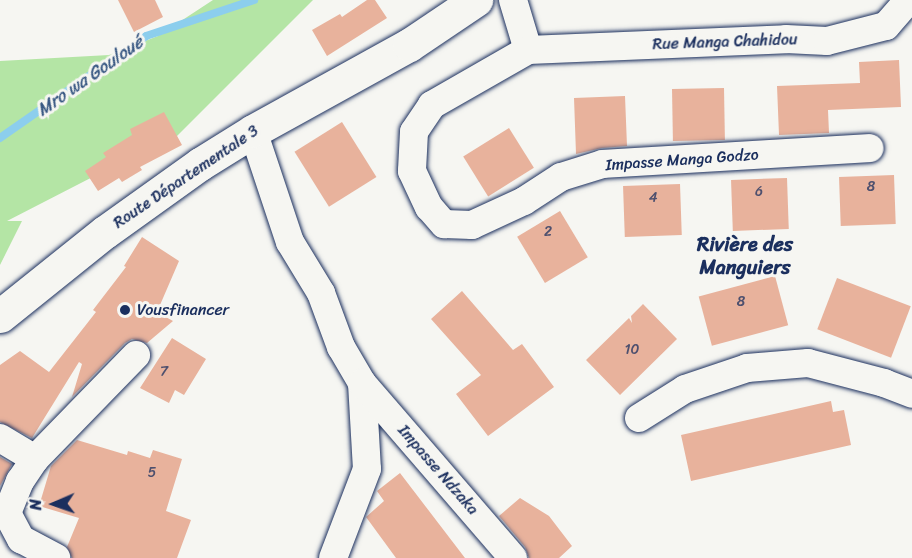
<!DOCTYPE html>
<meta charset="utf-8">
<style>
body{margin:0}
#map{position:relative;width:912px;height:558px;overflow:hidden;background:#f6f6f2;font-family:Sriracha,sans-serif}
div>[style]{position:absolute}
.green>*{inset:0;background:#b4e5a5}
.stream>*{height:8px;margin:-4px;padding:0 4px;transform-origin:4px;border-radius:4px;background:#8cceed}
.building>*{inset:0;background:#e8b29c;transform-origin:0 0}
.roads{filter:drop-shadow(0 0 2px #1b2f5e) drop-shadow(0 0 2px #1b2f5e)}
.minor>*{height:28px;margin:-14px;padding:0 14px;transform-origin:14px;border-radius:14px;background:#f6f6f2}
.major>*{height:33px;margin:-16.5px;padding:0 16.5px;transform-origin:16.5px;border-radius:16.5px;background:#f6f6f2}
.dots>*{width:16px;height:16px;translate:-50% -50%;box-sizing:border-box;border:3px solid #f6f6f2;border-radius:50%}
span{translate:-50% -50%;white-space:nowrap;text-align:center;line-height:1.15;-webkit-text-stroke:6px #f6f6f2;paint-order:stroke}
.number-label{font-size:14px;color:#4e506e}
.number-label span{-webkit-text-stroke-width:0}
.street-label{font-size:16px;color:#1b2f5e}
.poi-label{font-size:16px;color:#1b2f5e}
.left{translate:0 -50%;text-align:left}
.water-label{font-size:18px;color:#375782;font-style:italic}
.quarter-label{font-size:20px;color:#1b2f5e;font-weight:700}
.north{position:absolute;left:24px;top:474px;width:60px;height:60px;-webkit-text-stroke:4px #f6f6f2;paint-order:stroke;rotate:268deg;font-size:16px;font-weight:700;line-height:24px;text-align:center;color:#1b2f5e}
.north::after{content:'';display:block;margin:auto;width:21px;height:27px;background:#1b2f5e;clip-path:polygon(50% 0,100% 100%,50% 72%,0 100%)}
</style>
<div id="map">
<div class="green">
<i style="clip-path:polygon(213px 0,313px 0,168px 145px,112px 167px,7px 221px,22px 221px,0 265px,0 61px,109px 55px,158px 36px)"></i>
</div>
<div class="stream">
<i style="left:0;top:138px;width:178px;rotate:-34.9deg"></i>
<i style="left:146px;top:36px;width:114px;rotate:-18.4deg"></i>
</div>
<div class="building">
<i style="clip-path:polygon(118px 0,155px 0,163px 17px,134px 32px)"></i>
<i style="clip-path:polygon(367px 0,375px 0,387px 18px,327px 56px,312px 30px,340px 14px,342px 17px)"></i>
<i style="clip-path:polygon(899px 60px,901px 107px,828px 110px,829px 133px,779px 135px,777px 86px,860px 83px,859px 62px)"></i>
<i style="left:724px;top:88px;width:52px;height:52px;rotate:89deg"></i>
<i style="clip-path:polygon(625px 96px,627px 146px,602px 148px,576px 154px,574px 98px)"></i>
<i style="clip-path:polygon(164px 112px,182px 145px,140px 167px,142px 170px,122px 182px,119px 178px,98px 191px,85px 171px,106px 157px,103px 153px,132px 135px,130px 129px)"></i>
<i style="left:342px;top:122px;width:65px;height:56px;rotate:58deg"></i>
<i style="left:509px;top:128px;width:47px;height:54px;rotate:58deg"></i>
<i style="left:894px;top:175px;width:49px;height:55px;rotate:88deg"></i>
<i style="left:787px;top:178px;width:51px;height:56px;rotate:88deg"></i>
<i style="left:680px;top:184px;width:51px;height:57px;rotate:88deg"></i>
<i style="left:560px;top:211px;width:54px;height:50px;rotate:59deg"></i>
<i style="clip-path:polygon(142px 237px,179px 261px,157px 312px,173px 321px,147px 343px,132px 339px,125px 343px,72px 397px,82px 364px,79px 362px,32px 438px,0 422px,0 365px,20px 351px,49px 372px,96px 312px,93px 310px,126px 267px,124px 266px)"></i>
<i style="left:775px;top:276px;width:51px;height:79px;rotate:75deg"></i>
<i style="left:837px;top:278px;width:79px;height:55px;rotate:21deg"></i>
<i style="clip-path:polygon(462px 291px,513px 350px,522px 344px,554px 387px,488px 436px,456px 394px,481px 375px,431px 319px)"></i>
<i style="clip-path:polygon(643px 304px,677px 339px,620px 395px,586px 360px,629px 318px,632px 323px,631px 316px)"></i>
<i style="clip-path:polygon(172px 338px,206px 359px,184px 395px,175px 390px,169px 403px,140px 388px)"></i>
<i style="clip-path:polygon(831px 401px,833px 412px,844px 410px,851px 445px,691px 481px,681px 435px)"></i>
<i style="clip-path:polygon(77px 440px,127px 455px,128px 451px,150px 458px,153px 450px,182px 459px,166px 511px,191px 520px,177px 558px,72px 558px,67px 547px,79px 518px,39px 506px,51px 466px)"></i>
<i style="clip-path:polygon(0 457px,12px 464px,0 486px)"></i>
<i style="clip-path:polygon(400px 473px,465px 558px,396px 558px,366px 517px,384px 501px,377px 491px)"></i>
<i style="clip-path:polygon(520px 498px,549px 516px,572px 546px,559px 558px,529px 558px,525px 547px,499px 516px)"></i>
</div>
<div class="roads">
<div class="minor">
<i style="left:513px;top:0;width:52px;rotate:73.3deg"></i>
<i style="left:528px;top:50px;width:111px;rotate:150.2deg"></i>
<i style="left:432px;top:105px;width:32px;rotate:124deg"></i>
<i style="left:414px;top:132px;width:39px;rotate:93deg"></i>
<i style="left:412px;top:171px;width:40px;rotate:65deg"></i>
<i style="left:429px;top:207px;width:23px;rotate:49deg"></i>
<i style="left:444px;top:224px;width:28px;rotate:2deg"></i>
<i style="left:472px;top:225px;width:57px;rotate:-24.8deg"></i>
<i style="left:524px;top:201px;width:44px;rotate:-33deg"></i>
<i style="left:561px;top:177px;width:44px;rotate:-17.2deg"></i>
<i style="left:603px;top:164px;width:267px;rotate:-3.4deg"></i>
<i style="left:528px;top:50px;width:258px;rotate:-2.4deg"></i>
<i style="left:786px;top:39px;width:41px;rotate:2.8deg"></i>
<i style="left:827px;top:41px;width:61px;rotate:-14.3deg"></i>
<i style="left:886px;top:26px;width:35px;rotate:-49deg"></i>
<i style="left:253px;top:131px;width:117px;rotate:71.6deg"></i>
<i style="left:290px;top:242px;width:60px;rotate:58.7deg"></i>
<i style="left:321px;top:293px;width:58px;rotate:69.7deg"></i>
<i style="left:341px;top:347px;width:42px;rotate:59.7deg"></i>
<i style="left:362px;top:383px;width:86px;rotate:86.7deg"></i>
<i style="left:367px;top:469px;width:95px;rotate:110.9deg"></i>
<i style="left:362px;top:383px;width:231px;rotate:49.2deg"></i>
<i style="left:639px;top:418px;width:54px;rotate:-32.2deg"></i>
<i style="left:685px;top:389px;width:65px;rotate:-18.7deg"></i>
<i style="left:747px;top:368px;width:61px;rotate:-4.7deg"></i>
<i style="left:808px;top:363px;width:79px;rotate:14.7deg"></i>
<i style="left:884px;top:383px;width:30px;rotate:21deg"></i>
<i style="left:0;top:438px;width:41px;rotate:31deg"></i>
<i style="left:35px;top:459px;width:145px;rotate:-45.8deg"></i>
<i style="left:35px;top:459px;width:27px;rotate:124deg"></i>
<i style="left:20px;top:481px;width:35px;rotate:112deg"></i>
<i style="left:7px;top:513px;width:30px;rotate:62deg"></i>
<i style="left:21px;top:539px;width:40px;rotate:28deg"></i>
</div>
<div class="major">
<i style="left:0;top:316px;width:134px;rotate:-38.7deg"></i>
<i style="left:105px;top:232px;width:117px;rotate:-35.6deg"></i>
<i style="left:200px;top:164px;width:62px;rotate:-31.9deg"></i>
<i style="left:253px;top:131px;width:178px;rotate:-28.9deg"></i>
<i style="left:409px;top:45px;width:81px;rotate:-33.9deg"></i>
</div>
</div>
<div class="dots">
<i style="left:125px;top:310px;background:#1b2f5e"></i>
</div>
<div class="number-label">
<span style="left:871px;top:187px">8</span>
<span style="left:759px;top:192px">6</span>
<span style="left:653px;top:198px">4</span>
<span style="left:548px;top:232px">2</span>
<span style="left:741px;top:302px">8</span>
<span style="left:632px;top:350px">10</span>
<span style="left:164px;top:372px">7</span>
<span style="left:152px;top:473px">5</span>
</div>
<div class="street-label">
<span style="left:725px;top:42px;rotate:-2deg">Rue Manga Chahidou</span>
<span style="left:682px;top:160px;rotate:-4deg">Impasse Manga Godzo</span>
<span style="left:186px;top:177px;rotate:-34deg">Route Départementale 3</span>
<span style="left:438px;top:470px;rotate:49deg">Impasse Ndzaka</span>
</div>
<div class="poi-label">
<span class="left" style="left:137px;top:310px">Vousfinancer</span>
</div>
<div class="water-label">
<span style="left:90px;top:76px;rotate:-35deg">Mro wa Gouloué</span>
</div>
<div class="quarter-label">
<span style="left:745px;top:256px">Rivière des<br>Manguiers</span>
</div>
<div class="north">N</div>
</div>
